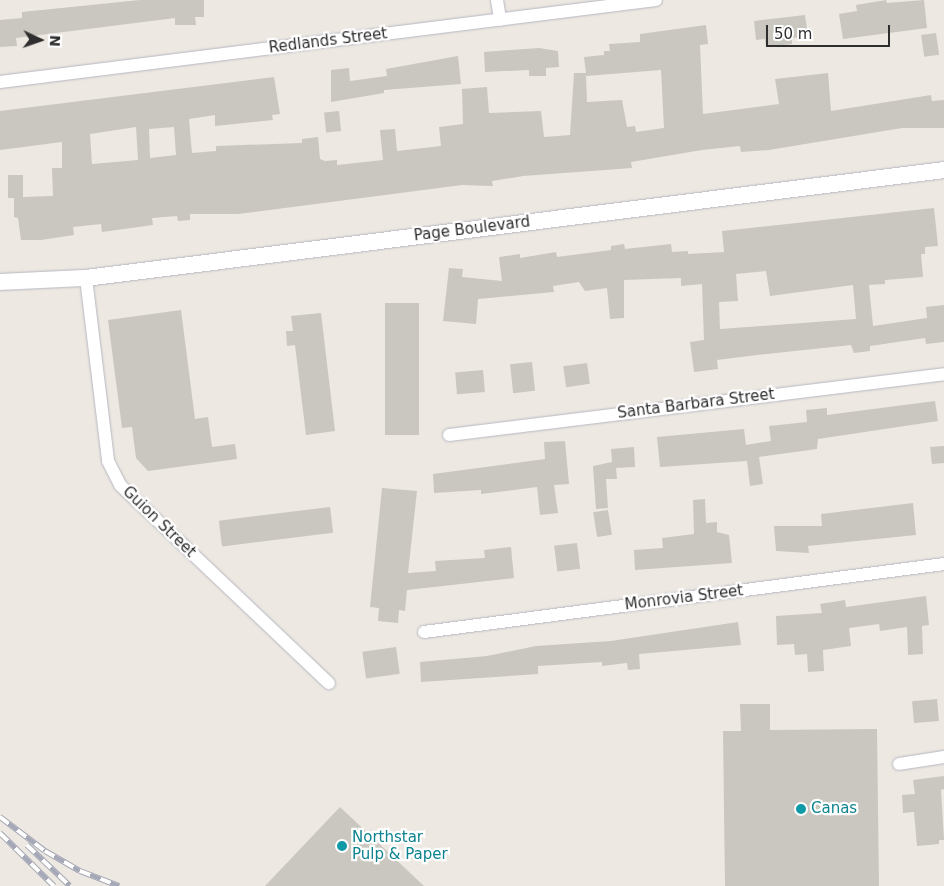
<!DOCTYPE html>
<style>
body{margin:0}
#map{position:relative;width:944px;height:886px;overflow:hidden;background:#eee8e2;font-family:"DejaVu Sans",sans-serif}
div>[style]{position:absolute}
.building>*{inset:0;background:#cac6c0;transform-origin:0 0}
.roads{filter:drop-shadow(0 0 1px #b5b8c0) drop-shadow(0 0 1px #b5b8c0)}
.minor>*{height:12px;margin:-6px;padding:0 6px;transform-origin:6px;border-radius:6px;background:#fff}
.tertiary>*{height:16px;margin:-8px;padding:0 8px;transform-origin:8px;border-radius:8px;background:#fff}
.rail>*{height:5.5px;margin-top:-2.75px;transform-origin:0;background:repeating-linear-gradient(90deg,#fff 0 11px,#a5a8b6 0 22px);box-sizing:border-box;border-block:1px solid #a5a8b6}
.dots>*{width:14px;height:14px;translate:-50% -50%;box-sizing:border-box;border:2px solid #fff;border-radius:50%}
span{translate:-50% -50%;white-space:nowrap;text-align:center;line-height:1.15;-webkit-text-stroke:4.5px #fff;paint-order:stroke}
.street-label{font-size:15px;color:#2e2e2e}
.culture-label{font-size:15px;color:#0d838f}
.left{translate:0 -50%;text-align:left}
.north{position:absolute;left:15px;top:15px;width:50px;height:50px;-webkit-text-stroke:4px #fff;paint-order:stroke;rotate:93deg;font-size:14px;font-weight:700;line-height:20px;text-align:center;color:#2e2e2e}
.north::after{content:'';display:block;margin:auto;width:18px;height:22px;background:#2e2e2e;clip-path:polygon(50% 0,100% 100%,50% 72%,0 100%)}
.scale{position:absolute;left:766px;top:25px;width:124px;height:22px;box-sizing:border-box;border:2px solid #2e2e2e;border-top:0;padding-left:6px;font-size:15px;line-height:18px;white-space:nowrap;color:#2e2e2e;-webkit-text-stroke:4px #fff;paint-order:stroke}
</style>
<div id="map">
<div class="building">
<i style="clip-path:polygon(140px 0,204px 0,204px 17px,195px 17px,196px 25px,175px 25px,175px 18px,16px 38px,17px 46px,0 47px,0 20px,22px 18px,22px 12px)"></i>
<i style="clip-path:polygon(886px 0,887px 3px,924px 0,927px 28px,843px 39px,839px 14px,857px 11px,856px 5px)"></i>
<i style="clip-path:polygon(805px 15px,808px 36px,792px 38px,792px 44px,766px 47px,765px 39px,756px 40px,754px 21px)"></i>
<i style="clip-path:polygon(evenodd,706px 25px,708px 44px,700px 45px,703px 114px,779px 104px,775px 79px,828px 73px,831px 111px,931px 95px,932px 101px,944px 100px,944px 128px,902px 128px,769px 150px,741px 152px,740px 146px,702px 150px,631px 162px,632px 168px,523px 176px,492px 181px,493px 186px,462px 185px,238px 214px,190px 214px,190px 220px,178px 221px,177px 216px,152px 218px,153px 225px,102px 232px,101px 224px,73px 227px,74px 235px,41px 240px,21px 240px,18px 218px,14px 217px,14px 198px,8px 198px,8px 175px,23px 175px,23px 197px,53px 196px,52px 168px,62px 168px,62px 142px,0 150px,0 111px,274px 77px,280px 114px,272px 115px,273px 120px,215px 126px,215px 115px,189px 119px,192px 153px,216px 151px,216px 146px,302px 143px,302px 139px,318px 137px,320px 159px,325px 161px,337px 160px,337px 165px,383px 160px,380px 130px,395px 129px,397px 151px,441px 146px,439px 127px,463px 124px,462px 89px,487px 87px,489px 113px,541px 111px,544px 137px,570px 135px,574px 73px,586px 73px,584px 57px,604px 55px,604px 51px,610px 51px,609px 44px,640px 42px,640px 34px,706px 25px,661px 70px,664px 128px,636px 132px,635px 126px,627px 127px,622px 100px,587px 102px,586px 76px,661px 70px,706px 25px,136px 127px,138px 160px,92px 164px,90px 134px,136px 127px,706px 25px,174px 127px,176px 155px,150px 158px,149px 129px,174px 127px)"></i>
<i style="left:936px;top:33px;width:22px;height:15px;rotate:82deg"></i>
<i style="clip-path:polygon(539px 48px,558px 51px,559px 67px,546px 68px,546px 76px,529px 76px,529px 70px,485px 72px,484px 52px)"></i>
<i style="clip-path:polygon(458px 56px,461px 84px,384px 90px,384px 93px,331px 102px,331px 70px,349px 68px,350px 81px,387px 76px,386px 69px)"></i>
<i style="left:339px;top:111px;width:20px;height:15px;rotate:84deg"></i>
<i style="clip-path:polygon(evenodd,934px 208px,938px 246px,925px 247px,925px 254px,921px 254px,923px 277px,885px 280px,885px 284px,869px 285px,873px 326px,927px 318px,926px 307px,944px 305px,944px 342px,926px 344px,925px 338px,870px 346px,870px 351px,854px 353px,851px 345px,757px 355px,717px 360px,718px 369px,694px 372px,690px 342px,704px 340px,702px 284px,681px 286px,681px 278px,624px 280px,624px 318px,610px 319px,607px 288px,585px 291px,579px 282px,553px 286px,554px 292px,478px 299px,476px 324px,443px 321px,449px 268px,463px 269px,462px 277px,502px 281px,499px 257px,520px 254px,520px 258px,556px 252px,557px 257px,611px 250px,611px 246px,624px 244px,625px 249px,671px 244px,672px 252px,688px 251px,688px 254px,724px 252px,722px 231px,934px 208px,766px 271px,770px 296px,853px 285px,856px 319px,720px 329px,719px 302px,738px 301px,736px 274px,766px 271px)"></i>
<i style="left:385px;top:303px;width:34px;height:132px"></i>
<i style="clip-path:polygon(181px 310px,195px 419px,208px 417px,212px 447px,235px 444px,237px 459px,148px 471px,136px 458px,132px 427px,122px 428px,108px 320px)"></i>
<i style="clip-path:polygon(321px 313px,335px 431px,306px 435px,295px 345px,287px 346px,286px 331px,293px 331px,291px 316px)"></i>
<i style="left:532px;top:362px;width:29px;height:22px;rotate:84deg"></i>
<i style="left:587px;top:363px;width:21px;height:24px;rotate:82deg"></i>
<i style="left:483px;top:370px;width:22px;height:28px;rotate:85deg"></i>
<i style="clip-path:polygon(935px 401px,938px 421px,818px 439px,817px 449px,759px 457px,763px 484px,750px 486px,747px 461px,660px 467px,657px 437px,744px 429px,746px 445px,771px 441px,769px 426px,807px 422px,806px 410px,827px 408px,827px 415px)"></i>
<i style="clip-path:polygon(565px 441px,569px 484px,554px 485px,558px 513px,540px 515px,537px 487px,481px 494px,481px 490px,434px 493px,433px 474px,545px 459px,544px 442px)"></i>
<i style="clip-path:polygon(944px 446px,944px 463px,932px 464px,930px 447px)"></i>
<i style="clip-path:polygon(634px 447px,635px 467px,616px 468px,617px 479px,606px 479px,608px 508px,596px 509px,593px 466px,612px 462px,611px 449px)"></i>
<i style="clip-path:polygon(382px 488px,417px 491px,408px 573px,436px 571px,435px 561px,485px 558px,484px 550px,511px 547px,514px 578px,407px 590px,405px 611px,399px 610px,398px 623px,378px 621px,379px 608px,370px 607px)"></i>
<i style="clip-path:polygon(705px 499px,706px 523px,717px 522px,717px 532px,729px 535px,732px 563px,635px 570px,634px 550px,663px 548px,662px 538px,694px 534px,693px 500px)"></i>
<i style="clip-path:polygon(913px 503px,916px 535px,808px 546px,809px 553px,776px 551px,774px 526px,822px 526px,821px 514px)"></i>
<i style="left:330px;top:507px;width:26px;height:112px;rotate:83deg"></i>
<i style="left:608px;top:510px;width:25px;height:15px;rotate:81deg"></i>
<i style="left:577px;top:543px;width:26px;height:23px;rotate:83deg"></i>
<i style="clip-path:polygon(926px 596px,929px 625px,922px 626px,923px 654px,908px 655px,907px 627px,880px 631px,879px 624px,849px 628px,851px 646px,823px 650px,824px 671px,808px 672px,807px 654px,795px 655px,794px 644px,777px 645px,776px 616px,822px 613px,820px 604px,845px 600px,846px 607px)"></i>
<i style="clip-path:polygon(738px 622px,741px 645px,639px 654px,640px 669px,628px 670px,627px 663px,602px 666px,602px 662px,538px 666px,538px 674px,421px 682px,420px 662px,487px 656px,536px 646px,611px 641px)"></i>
<i style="left:396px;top:647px;width:27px;height:34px;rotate:82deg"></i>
<i style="left:937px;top:699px;width:22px;height:25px;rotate:85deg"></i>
<i style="clip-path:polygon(740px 704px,770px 704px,770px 730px,877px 729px,879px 886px,725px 886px,723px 731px,741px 731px)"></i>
<i style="clip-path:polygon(944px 776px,944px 789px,941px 790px,944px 840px,939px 840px,939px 844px,917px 846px,914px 812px,903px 813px,902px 795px,915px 794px,913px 780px)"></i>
<i style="clip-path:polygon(340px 807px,424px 886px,265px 886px)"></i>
</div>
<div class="roads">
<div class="minor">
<i style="left:497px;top:0;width:20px;rotate:81deg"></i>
<i style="left:0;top:82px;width:661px;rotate:-7.13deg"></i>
<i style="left:86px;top:278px;width:184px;rotate:83.1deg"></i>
<i style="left:108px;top:461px;width:27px;rotate:63deg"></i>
<i style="left:120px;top:485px;width:288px;rotate:43.5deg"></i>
<i style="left:449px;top:435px;width:499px;rotate:-7deg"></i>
<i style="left:424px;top:632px;width:524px;rotate:-7.45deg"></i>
<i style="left:899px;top:764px;width:46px;rotate:-8.8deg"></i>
</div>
<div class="tertiary">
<i style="left:0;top:282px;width:86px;rotate:-2.7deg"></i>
<i style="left:86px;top:278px;width:865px;rotate:-7.17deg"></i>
</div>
</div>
<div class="rail">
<i style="left:0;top:817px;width:56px;rotate:37.1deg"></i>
<i style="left:45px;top:851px;width:40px;rotate:29.7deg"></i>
<i style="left:80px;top:871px;width:42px;rotate:21deg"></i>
<i style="left:0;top:833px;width:76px;rotate:44.5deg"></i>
<i style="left:27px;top:845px;width:59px;rotate:43.6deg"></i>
</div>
<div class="dots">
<i style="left:801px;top:809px;background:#0f9aa8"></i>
<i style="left:342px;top:846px;background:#0f9aa8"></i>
</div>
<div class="street-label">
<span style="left:328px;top:41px;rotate:-7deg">Redlands Street</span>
<span style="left:472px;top:229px;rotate:-7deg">Page Boulevard</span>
<span style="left:696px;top:404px;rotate:-7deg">Santa Barbara Street</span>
<span style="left:159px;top:522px;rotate:44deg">Guion Street</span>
<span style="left:684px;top:598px;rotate:-7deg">Monrovia Street</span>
</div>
<div class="culture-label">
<span class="left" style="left:811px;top:809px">Canas</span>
<span class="left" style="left:352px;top:846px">Northstar<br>Pulp &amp; Paper</span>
</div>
<div class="north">N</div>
<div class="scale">50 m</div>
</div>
